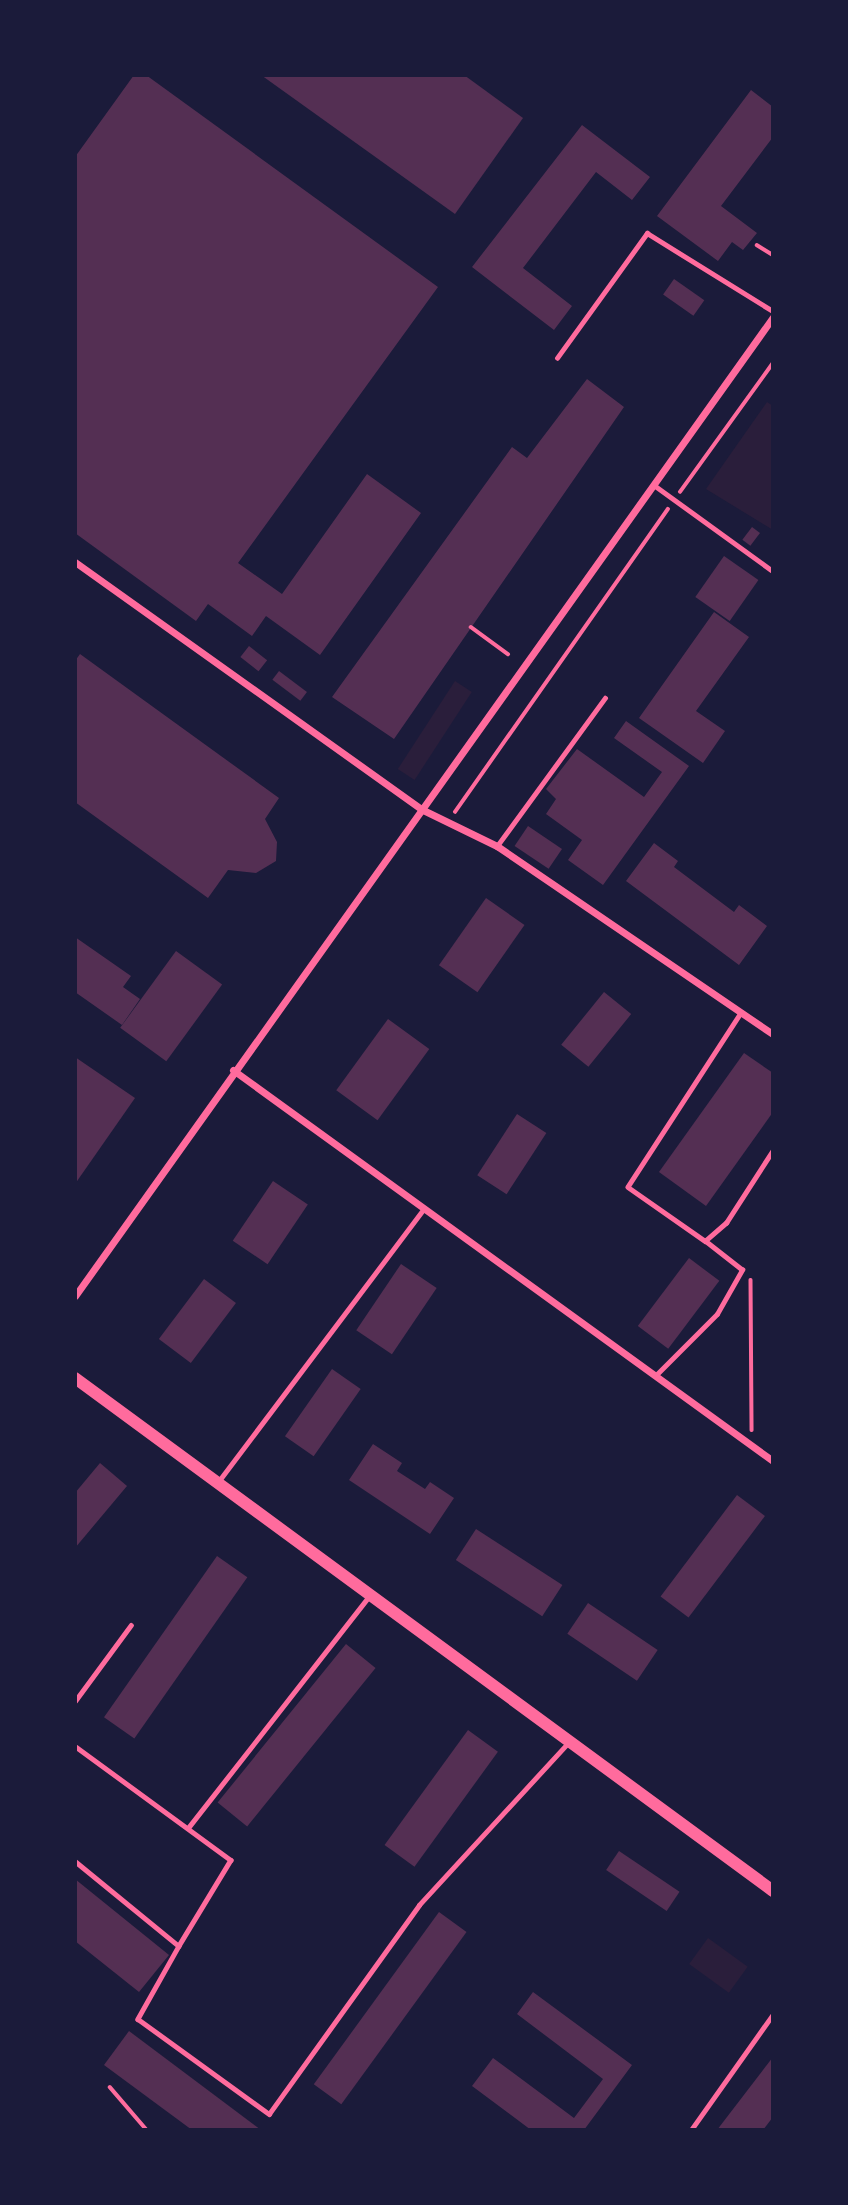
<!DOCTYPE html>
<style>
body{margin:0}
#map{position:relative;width:848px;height:2205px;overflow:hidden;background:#1b1b3a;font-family:"Work Sans",sans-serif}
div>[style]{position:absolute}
.green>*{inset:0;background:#2a1e3b;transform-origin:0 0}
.building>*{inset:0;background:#542f53;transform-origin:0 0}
.path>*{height:3.5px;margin:-1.75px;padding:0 1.75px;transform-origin:1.75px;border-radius:1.75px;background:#ff6b9d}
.service>*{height:4.5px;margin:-2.25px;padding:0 2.25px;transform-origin:2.25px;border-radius:2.25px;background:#ff6b9d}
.minor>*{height:7px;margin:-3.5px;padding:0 3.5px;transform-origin:3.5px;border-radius:3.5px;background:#ff6b9d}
.secondary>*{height:12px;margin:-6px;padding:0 6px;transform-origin:6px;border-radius:6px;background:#ff6b9d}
span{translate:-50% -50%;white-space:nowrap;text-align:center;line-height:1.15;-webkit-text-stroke:6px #1b1b3a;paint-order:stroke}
.frame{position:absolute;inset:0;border:77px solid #1b1b3a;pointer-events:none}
</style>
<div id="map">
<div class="green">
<i style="clip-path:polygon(767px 402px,773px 406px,773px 530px,706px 489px)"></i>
<i style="left:455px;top:681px;width:20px;height:105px;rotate:33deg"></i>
<i style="left:708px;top:1938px;width:49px;height:32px;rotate:36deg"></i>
</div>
<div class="building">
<i style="clip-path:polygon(134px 75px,146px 75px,438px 287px,238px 563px,282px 594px,367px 474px,421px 513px,320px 655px,266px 616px,252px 636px,208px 604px,196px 621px,75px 533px,75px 157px)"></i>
<i style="clip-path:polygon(261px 75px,464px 75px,523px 118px,455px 214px)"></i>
<i style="clip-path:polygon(751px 90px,773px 107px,773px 137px,721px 206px,757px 233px,743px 250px,732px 242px,718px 261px,657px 216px)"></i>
<i style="clip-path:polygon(582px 125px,650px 177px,632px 200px,596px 172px,523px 268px,572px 306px,554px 330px,472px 267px)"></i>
<i style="left:674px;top:279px;width:37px;height:19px;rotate:35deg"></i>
<i style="clip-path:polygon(587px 379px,624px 407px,394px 739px,332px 697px,512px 447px,527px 458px)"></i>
<i style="left:752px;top:527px;width:10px;height:16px;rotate:37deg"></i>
<i style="left:724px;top:556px;width:42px;height:50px;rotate:35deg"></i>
<i style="clip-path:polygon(714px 612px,749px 637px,696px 711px,725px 731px,703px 763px,639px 718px)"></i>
<i style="left:249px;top:646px;width:23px;height:14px;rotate:38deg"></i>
<i style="clip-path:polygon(80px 654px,279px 798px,265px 819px,277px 842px,276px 861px,256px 873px,228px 870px,208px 898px,75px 802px,75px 661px)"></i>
<i style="left:279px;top:671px;width:35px;height:11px;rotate:37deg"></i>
<i style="clip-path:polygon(626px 721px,689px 766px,603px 885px,568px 860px,582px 840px,546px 814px,556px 799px,546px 789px,577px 749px,644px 797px,662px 772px,614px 738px)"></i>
<i style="left:528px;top:826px;width:41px;height:24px;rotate:34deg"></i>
<i style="clip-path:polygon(654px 843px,678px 861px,674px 867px,734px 912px,739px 905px,767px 926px,739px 965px,626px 881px)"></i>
<i style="left:486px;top:898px;width:47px;height:82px;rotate:35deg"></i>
<i style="clip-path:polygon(75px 937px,131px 976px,123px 987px,140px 999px,122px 1025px,75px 992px)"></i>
<i style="left:176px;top:951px;width:57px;height:95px;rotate:36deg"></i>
<i style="left:604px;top:992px;width:35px;height:68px;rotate:39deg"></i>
<i style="left:388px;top:1019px;width:51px;height:88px;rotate:36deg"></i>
<i style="clip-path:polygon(744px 1053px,773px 1073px,773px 1112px,706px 1206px,659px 1172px)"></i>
<i style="clip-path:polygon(75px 1057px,135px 1098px,75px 1184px)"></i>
<i style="left:517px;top:1114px;width:35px;height:73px;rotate:33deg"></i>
<i style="left:273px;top:1181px;width:42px;height:72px;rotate:34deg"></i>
<i style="left:689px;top:1258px;width:38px;height:85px;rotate:37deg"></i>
<i style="left:401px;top:1264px;width:43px;height:80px;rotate:34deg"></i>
<i style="left:204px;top:1279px;width:40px;height:75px;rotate:37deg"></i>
<i style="left:332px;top:1369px;width:35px;height:82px;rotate:35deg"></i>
<i style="clip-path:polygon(373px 1444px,402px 1463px,397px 1471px,425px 1489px,430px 1482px,454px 1498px,430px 1534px,349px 1480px)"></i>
<i style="clip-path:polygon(100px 1463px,127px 1486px,75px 1548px,75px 1493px)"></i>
<i style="left:737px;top:1495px;width:35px;height:127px;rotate:37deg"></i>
<i style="left:476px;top:1529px;width:103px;height:37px;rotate:33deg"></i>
<i style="left:217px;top:1556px;width:37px;height:197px;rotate:35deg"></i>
<i style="left:588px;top:1603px;width:84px;height:37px;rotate:34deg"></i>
<i style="left:346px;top:1644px;width:38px;height:204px;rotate:39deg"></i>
<i style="left:468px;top:1730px;width:37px;height:142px;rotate:36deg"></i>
<i style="left:619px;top:1851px;width:73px;height:23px;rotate:34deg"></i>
<i style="clip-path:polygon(75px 1879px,169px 1955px,139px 1992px,75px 1941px)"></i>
<i style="left:439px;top:1912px;width:34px;height:213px;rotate:36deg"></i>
<i style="clip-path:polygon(533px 1992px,632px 2065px,584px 2130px,531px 2130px,472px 2086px,493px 2058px,574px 2118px,603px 2079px,517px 2014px)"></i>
<i style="clip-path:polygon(129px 2031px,261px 2130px,192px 2130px,104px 2065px)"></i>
<i style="clip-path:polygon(773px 2057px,773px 2117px,763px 2130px,717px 2130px)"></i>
</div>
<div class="path">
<i style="left:757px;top:245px;width:19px;rotate:32deg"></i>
<i style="left:680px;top:492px;width:159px;rotate:-54.2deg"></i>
<i style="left:471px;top:627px;width:46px;rotate:36.1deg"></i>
<i style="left:455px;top:812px;width:370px;rotate:-54.9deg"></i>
<i style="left:751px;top:1280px;width:150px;rotate:89.6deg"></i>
<i style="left:110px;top:2087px;width:57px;rotate:49.3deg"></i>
</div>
<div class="service">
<i style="left:557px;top:358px;width:154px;rotate:-54.2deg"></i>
<i style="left:647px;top:233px;width:148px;rotate:31.8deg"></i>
<i style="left:654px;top:485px;width:147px;rotate:35.9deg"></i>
<i style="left:497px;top:846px;width:183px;rotate:-53.9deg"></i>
<i style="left:741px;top:1013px;width:207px;rotate:123deg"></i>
<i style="left:628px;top:1187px;width:94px;rotate:35deg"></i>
<i style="left:705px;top:1241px;width:28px;rotate:-41deg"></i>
<i style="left:726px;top:1223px;width:87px;rotate:-57.2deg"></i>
<i style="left:656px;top:1375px;width:86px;rotate:-45deg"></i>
<i style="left:717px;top:1314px;width:51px;rotate:-60.4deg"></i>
<i style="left:742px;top:1270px;width:47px;rotate:-141.9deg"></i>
<i style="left:218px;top:1482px;width:342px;rotate:-53deg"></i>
<i style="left:75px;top:1701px;width:94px;rotate:-53.6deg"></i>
<i style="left:75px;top:1746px;width:193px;rotate:36.2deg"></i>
<i style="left:231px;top:1860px;width:100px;rotate:121.2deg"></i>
<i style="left:188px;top:1828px;width:292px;rotate:-52deg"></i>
<i style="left:75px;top:1861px;width:134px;rotate:39.3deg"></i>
<i style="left:179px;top:1946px;width:84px;rotate:119.3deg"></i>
<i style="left:138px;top:2019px;width:162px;rotate:35.9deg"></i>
<i style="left:269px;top:2114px;width:257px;rotate:-54.3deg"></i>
<i style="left:419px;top:1905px;width:220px;rotate:-47.4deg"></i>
<i style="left:691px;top:2130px;width:142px;rotate:-54.7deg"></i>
</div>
<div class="minor">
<i style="left:75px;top:562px;width:425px;rotate:35.5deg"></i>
<i style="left:421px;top:809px;width:85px;rotate:26deg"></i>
<i style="left:497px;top:846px;width:334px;rotate:34.3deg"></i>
<i style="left:233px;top:1070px;width:667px;rotate:35.91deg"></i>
<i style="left:75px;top:1296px;width:1202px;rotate:-54.51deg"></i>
</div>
<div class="secondary">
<i style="left:75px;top:1378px;width:866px;rotate:36.31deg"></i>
</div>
<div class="frame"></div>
</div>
